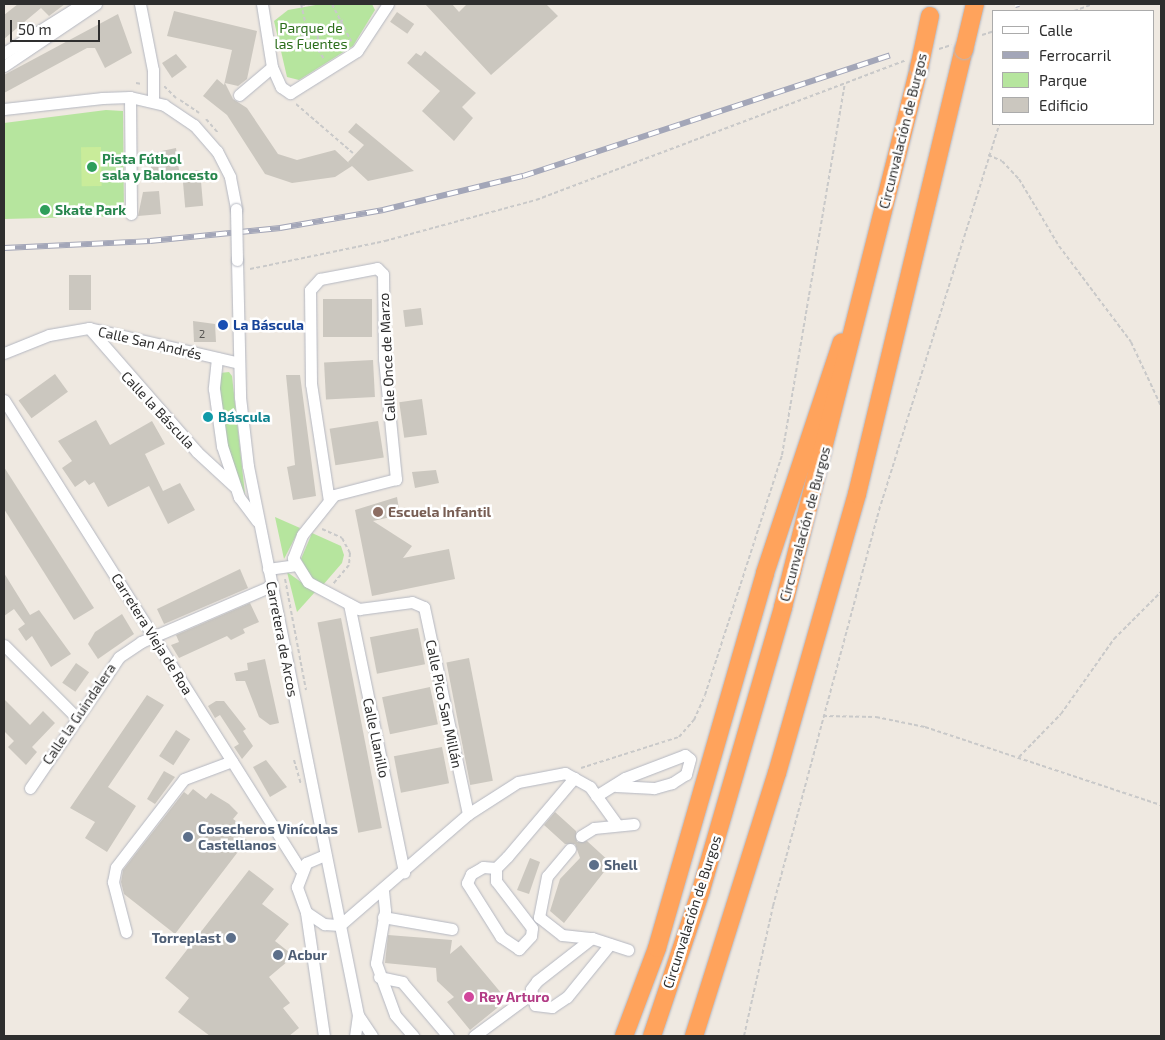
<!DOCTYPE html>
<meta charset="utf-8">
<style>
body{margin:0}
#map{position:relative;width:1165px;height:1040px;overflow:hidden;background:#efe9e1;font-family:"Exo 2",sans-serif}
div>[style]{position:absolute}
.green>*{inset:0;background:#b6e59e}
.pitch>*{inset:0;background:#c9ec9a;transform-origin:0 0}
.building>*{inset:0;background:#cbc7bf;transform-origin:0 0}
.path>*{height:2px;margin-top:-1px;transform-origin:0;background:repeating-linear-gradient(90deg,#c9c9c9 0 4px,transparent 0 6.5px)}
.path>.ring{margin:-1px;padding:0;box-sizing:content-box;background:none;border:2px solid #c9c9c9;border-radius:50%}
.roads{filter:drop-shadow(0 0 1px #b4b7c1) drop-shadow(0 0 1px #b4b7c1)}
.minor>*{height:11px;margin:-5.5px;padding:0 5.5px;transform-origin:5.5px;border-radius:5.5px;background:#fff}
.highway>*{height:18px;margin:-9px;padding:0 9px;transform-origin:9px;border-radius:9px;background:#ffa35c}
.rail>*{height:5.5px;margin-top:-2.75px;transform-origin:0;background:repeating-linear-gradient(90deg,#fff 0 11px,#a3a6b8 0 22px);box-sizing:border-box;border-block:1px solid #a3a6b8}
.bridges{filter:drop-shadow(0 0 1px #b4b7c1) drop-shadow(0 0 1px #b4b7c1)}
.minor-bridge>*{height:11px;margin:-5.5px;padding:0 5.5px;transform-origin:5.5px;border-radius:5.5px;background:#fff}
.highway-bridge>*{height:18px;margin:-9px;padding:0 9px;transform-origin:9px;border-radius:9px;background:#ffa35c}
.dots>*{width:14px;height:14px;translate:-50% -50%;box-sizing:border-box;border:2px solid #fff;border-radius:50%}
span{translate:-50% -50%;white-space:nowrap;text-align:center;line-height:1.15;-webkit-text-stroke:5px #fff;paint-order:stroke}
.number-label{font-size:11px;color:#555452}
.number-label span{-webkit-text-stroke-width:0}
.park-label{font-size:14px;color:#2c6e1b}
.street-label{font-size:14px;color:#2e2e2e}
.leisure-label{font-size:14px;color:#27864d;font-weight:700}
.left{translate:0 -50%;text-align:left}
.transit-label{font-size:14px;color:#164399;font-weight:700}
.culture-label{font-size:14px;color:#0d838f;font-weight:700}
.education-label{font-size:14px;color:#785e54;font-weight:700}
.service-label{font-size:14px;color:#4e5e75;font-weight:700}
.right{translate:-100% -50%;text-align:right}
.hotel-label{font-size:14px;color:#b23c85;font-weight:700}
.frame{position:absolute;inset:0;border:5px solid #2e2e2e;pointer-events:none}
.legend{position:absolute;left:992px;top:10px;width:162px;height:115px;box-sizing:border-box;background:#fff;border:1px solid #ababab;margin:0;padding:6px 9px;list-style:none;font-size:15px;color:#2e2e2e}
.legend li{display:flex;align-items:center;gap:10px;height:25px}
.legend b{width:25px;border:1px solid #ababab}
.scale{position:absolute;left:10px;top:20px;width:90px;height:22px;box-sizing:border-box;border:2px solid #2e2e2e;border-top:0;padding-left:6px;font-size:15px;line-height:18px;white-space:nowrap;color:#2e2e2e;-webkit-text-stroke:4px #fff;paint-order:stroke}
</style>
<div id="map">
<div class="green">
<i style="clip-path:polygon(321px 4px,372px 4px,375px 10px,353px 46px,299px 80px,287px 77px,274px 21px,288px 10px)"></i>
<i style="clip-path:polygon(106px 110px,123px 111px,124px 216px,4px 219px,4px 123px)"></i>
<i style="clip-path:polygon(229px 372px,232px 376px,245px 494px,231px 468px,218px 397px,220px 373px)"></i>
<i style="clip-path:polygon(275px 517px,300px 528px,284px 559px)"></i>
<i style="clip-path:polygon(312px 533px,341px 546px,344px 555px,342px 563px,323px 585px,311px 577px,301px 559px)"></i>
<i style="clip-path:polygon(287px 572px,315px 592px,297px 612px)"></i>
</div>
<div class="pitch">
<i style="left:101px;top:147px;width:39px;height:20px;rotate:89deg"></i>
</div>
<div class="building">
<i style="clip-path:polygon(18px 4px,65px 4px,49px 16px,41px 8px,4px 39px,4px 15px)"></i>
<i style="clip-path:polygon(425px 4px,452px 4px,459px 12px,467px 4px,546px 4px,558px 16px,491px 75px)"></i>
<i style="clip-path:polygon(174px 11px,257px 31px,247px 79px,238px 86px,225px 83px,233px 99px,247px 108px,278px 154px,297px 160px,335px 150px,351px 165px,348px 162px,364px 145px,348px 132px,356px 123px,414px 171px,368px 181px,352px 166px,335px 177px,292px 183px,265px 174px,227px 115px,203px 96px,217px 79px,224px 85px,232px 50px,167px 36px)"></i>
<i style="left:397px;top:12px;width:21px;height:12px;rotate:35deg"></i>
<i style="clip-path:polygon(118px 14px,132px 53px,105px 68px,95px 48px,87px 48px,4px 93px,4px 75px)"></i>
<i style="clip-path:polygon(425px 51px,476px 93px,462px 107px,473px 118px,454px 141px,422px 111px,440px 91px,407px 63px,416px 53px,421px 56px)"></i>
<i style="clip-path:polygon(176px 54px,187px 67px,172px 78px,162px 63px)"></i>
<i style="clip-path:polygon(176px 148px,179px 170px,152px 174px,150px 159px,158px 158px,157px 152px)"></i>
<i style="left:200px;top:170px;width:36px;height:18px;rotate:85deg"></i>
<i style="clip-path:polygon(159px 191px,161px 214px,138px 216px,143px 192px)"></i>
<i style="left:91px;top:275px;width:35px;height:22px;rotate:90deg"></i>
<i style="left:372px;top:299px;width:38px;height:49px;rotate:90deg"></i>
<i style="left:421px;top:308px;width:17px;height:18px;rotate:83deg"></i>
<i style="clip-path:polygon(193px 321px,215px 324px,216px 342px,194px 342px)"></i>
<i style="left:373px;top:360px;width:37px;height:49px;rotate:87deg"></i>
<i style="left:55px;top:374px;width:22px;height:45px;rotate:54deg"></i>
<i style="clip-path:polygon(286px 375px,300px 375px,316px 496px,293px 500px,287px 467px,295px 465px)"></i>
<i style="left:422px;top:399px;width:36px;height:23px;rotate:82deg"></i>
<i style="clip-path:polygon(96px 420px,110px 445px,152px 421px,165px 444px,145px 454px,163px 491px,180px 483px,195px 510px,168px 524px,149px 486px,108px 507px,94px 482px,89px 485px,85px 480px,75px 487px,62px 468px,72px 461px,58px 441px)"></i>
<i style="left:378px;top:421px;width:37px;height:49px;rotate:81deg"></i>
<i style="clip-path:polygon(4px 467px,94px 608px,74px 620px,4px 509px)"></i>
<i style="clip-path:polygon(436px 470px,439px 483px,415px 488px,412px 472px)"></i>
<i style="clip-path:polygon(397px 497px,400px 515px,373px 521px,412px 546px,403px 558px,449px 549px,455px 579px,372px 596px,355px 510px)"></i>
<i style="clip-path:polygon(240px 569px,248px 588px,164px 624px,157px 609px)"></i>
<i style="clip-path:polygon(4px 573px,30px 615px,39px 610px,71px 654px,51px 667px,32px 636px,26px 641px,18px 629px,25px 624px,14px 609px,4px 616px)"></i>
<i style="clip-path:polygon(250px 603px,259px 622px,243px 629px,245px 633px,231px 640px,227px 636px,179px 658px,171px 645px,179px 642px,176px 635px)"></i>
<i style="clip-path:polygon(122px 614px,134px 634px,98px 659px,88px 644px,95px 632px)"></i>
<i style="left:341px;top:618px;width:214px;height:24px;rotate:79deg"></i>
<i style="left:418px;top:628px;width:37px;height:49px;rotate:79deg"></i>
<i style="left:469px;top:658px;width:125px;height:23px;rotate:79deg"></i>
<i style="clip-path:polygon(265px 659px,279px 723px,270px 725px,259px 717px,245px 681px,236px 681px,234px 673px,248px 670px,247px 663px)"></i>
<i style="left:76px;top:663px;width:16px;height:24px;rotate:35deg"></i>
<i style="left:430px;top:687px;width:38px;height:49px;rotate:78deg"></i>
<i style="clip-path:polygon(147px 695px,164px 705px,108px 787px,136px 806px,107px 852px,85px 838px,95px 822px,70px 808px)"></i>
<i style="clip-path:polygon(4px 699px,30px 725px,43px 711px,55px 723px,32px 747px,37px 752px,26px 765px,8px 747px,14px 741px,4px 731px)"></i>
<i style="clip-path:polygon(216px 701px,224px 701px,246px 729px,243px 731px,253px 746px,242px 759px,234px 747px,239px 744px,220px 715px,215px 718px,208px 706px)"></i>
<i style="left:176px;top:730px;width:17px;height:31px;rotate:33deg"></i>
<i style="left:442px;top:747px;width:37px;height:49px;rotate:79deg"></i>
<i style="clip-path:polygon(266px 760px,287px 787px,270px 797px,253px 767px)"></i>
<i style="clip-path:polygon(164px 771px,175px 777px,155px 804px,147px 799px)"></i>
<i style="clip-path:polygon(193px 789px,206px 799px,211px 793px,229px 804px,238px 813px,233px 819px,247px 829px,241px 836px,247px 840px,175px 934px,124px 894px,121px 882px,123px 870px,184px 792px,188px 795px)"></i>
<i style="clip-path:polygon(555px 812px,576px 831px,577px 842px,587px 841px,611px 863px,564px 923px,550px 911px,560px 879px,580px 858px,575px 844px,565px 844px,544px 825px)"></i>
<i style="clip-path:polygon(530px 858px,540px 862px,529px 894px,517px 890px)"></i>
<i style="clip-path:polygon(249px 870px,274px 889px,262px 904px,289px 924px,275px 941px,294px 956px,269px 977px,290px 1003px,283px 1008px,299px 1028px,289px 1036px,210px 1036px,178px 1012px,189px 998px,165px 978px)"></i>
<i style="clip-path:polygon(388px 935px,452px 940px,450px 954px,461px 945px,507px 1000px,470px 1030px,447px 1002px,454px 997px,437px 981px,436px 968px,385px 963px)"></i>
</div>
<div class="path">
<i style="left:301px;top:4px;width:28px;rotate:77deg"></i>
<i style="left:332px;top:4px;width:42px;rotate:62.8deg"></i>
<i style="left:301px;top:5px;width:9px;rotate:-6deg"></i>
<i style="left:1074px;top:11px;width:20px;rotate:-20deg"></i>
<i class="ring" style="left:302px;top:30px;width:14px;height:14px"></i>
<i style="left:317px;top:35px;width:30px;rotate:-30deg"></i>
<i style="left:982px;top:35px;width:13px;rotate:-18deg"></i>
<i style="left:314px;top:44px;width:18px;rotate:56deg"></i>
<i style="left:281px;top:49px;width:23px;rotate:-20deg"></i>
<i style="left:939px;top:49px;width:13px;rotate:-18deg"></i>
<i style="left:136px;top:83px;width:6px;rotate:9deg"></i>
<i style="left:164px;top:86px;width:17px;rotate:45deg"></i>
<i style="left:180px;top:100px;width:23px;rotate:34deg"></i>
<i style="left:296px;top:104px;width:75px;rotate:40.7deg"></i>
<i style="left:206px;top:119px;width:18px;rotate:49deg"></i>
<i style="left:988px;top:155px;width:15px;rotate:23deg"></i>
<i style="left:1002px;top:161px;width:25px;rotate:47deg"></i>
<i style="left:1019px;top:179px;width:78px;rotate:59.2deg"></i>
<i style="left:1059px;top:246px;width:120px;rotate:53.1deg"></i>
<i style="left:1131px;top:342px;width:71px;rotate:64.9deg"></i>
<i style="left:250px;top:269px;width:138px;rotate:-11.7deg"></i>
<i style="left:385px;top:241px;width:156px;rotate:-15.2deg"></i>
<i style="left:536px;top:200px;width:396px;rotate:-20.7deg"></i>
<i style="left:322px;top:529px;width:22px;rotate:24deg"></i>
<i style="left:342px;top:538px;width:17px;rotate:62deg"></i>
<i style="left:350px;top:553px;width:12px;rotate:95deg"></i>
<i style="left:349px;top:565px;width:25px;rotate:130deg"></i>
<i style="left:285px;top:579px;width:113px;rotate:79.3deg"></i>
<i style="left:823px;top:716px;width:53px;rotate:1.1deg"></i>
<i style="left:876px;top:717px;width:50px;rotate:11.5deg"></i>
<i style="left:925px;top:727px;width:249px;rotate:18.3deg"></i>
<i style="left:1019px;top:757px;width:60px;rotate:-45.7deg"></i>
<i style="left:1061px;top:714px;width:92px;rotate:-54.8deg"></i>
<i style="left:1114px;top:639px;width:66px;rotate:-45deg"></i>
<i style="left:294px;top:760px;width:25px;rotate:74deg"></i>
<i style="left:581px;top:768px;width:103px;rotate:-17.6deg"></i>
<i style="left:679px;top:737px;width:23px;rotate:-49deg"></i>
<i style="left:694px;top:720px;width:27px;rotate:-66deg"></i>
<i style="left:705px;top:695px;width:252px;rotate:-72.2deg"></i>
<i style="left:782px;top:455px;width:377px;rotate:-80.4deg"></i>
<i style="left:744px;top:1036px;width:133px;rotate:-77.4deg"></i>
<i style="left:773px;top:906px;width:416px;rotate:-75deg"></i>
<i style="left:881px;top:504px;width:398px;rotate:-72.7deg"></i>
</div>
<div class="roads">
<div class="minor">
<i style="left:140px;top:4px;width:67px;rotate:78.9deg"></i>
<i style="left:153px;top:70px;width:31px;rotate:90deg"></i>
<i style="left:262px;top:4px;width:64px;rotate:81deg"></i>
<i style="left:272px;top:67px;width:22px;rotate:66deg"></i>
<i style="left:281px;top:87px;width:11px;rotate:34deg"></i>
<i style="left:290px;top:93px;width:79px;rotate:-32.1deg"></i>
<i style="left:357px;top:51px;width:56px;rotate:-56.6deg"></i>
<i style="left:4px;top:53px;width:92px;rotate:-32.1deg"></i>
<i style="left:4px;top:66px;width:111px;rotate:-34deg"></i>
<i style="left:239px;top:95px;width:43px;rotate:-40.3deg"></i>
<i style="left:130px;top:97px;width:117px;rotate:89.5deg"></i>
<i style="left:4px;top:109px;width:99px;rotate:-6.4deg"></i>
<i style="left:102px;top:98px;width:28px;rotate:-2deg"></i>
<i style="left:130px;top:97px;width:35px;rotate:13deg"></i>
<i style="left:164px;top:105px;width:36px;rotate:34deg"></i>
<i style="left:194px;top:125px;width:35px;rotate:49deg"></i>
<i style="left:217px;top:151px;width:29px;rotate:63deg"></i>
<i style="left:230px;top:177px;width:33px;rotate:79deg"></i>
<i style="left:237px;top:260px;width:137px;rotate:88.7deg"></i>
<i style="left:240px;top:397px;width:69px;rotate:83.4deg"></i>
<i style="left:248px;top:466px;width:560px;rotate:78.67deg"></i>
<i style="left:358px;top:1015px;width:21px;rotate:98deg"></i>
<i style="left:89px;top:328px;width:164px;rotate:48.9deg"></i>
<i style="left:197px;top:452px;width:50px;rotate:42.6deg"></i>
<i style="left:4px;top:353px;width:48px;rotate:-21.8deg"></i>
<i style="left:49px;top:335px;width:41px;rotate:-9.9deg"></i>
<i style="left:89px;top:328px;width:154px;rotate:13.1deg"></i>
<i style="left:217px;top:358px;width:31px;rotate:96deg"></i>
<i style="left:214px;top:389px;width:58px;rotate:82deg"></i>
<i style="left:222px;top:446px;width:54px;rotate:71.6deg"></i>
<i style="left:239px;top:497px;width:30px;rotate:53deg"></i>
<i style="left:4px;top:400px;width:555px;rotate:57.74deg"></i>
<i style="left:329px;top:501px;width:118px;rotate:-98.7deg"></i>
<i style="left:311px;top:384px;width:94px;rotate:-90.6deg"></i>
<i style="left:310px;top:290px;width:15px;rotate:-48deg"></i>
<i style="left:320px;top:279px;width:58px;rotate:-10.9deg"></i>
<i style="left:377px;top:268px;width:8px;rotate:45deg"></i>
<i style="left:383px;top:274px;width:85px;rotate:89.3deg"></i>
<i style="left:384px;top:359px;width:121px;rotate:84.3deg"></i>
<i style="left:396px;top:479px;width:64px;rotate:165.5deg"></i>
<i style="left:334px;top:495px;width:51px;rotate:128.7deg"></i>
<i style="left:302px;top:535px;width:25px;rotate:111deg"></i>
<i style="left:293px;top:558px;width:28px;rotate:58deg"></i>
<i style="left:308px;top:582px;width:58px;rotate:27.9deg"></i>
<i style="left:359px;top:609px;width:53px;rotate:-7.5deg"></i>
<i style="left:412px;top:602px;width:13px;rotate:23deg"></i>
<i style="left:424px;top:607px;width:212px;rotate:78deg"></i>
<i style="left:268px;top:569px;width:27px;rotate:-8deg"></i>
<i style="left:349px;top:604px;width:274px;rotate:78.4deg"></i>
<i style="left:4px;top:645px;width:100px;rotate:45deg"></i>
<i style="left:30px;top:788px;width:158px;rotate:-55.8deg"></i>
<i style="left:119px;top:657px;width:27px;rotate:-34deg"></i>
<i style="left:141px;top:642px;width:142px;rotate:-23.3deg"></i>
<i style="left:596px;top:796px;width:34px;rotate:-32deg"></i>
<i style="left:625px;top:778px;width:64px;rotate:-21deg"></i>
<i style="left:685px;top:755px;width:6px;rotate:39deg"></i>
<i style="left:690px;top:759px;width:16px;rotate:105deg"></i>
<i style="left:686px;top:774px;width:17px;rotate:147deg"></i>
<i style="left:672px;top:783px;width:19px;rotate:164deg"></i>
<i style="left:654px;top:788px;width:38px;rotate:-177deg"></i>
<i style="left:581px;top:836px;width:15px;rotate:-32deg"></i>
<i style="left:594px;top:828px;width:40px;rotate:-5.7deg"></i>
<i style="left:570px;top:849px;width:35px;rotate:130deg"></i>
<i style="left:547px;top:876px;width:42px;rotate:101deg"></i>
<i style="left:539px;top:917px;width:29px;rotate:38deg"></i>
<i style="left:562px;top:935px;width:30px;rotate:6deg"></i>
<i style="left:592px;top:938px;width:38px;rotate:18deg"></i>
<i style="left:496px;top:868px;width:13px;rotate:90deg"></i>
<i style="left:496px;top:881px;width:59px;rotate:52.5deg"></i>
<i style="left:532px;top:928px;width:8px;rotate:97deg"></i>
<i style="left:531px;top:936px;width:18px;rotate:133deg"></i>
<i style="left:519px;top:949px;width:22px;rotate:-146deg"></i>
<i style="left:501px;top:937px;width:64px;rotate:-122.2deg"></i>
<i style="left:467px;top:883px;width:10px;rotate:-66deg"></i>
<i style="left:471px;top:874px;width:14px;rotate:-30deg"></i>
<i style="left:483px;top:867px;width:13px;rotate:4deg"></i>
<i style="left:496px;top:868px;width:16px;rotate:-45deg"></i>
<i style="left:507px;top:857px;width:104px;rotate:-49.7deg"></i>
<i style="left:383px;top:891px;width:20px;rotate:84deg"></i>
<i style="left:385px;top:911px;width:53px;rotate:99.8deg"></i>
<i style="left:376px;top:963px;width:55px;rotate:69.9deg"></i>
<i style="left:395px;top:1015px;width:28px;rotate:49deg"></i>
<i style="left:306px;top:912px;width:22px;rotate:34deg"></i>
<i style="left:324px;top:924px;width:16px;rotate:4deg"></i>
<i style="left:383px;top:917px;width:70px;rotate:9.9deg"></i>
<i style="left:340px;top:925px;width:169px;rotate:-40.9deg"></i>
<i style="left:468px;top:814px;width:59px;rotate:-32.6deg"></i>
<i style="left:518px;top:782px;width:48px;rotate:-10.8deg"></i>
<i style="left:565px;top:773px;width:29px;rotate:29deg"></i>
<i style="left:590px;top:787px;width:44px;rotate:54.2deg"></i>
<i style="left:126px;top:932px;width:52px;rotate:-104.6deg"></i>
<i style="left:113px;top:882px;width:15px;rotate:-79deg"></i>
<i style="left:116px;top:867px;width:111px;rotate:-52.3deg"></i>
<i style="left:184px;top:779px;width:51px;rotate:-20.6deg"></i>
<i style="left:592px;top:938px;width:70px;rotate:142deg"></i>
<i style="left:537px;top:981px;width:10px;rotate:127deg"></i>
<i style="left:531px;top:989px;width:16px;rotate:76deg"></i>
<i style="left:535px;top:1005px;width:17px;rotate:7deg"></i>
<i style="left:552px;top:1007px;width:18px;rotate:-34deg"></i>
<i style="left:567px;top:997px;width:68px;rotate:-50.9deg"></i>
<i style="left:379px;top:977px;width:24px;rotate:12deg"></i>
<i style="left:402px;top:982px;width:71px;rotate:49.6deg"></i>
<i style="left:358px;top:1015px;width:25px;rotate:56deg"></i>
<i style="left:324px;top:1036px;width:125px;rotate:-98.3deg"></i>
<i style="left:306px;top:912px;width:27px;rotate:-110deg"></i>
<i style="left:297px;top:887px;width:26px;rotate:-69deg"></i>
<i style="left:306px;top:863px;width:21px;rotate:-23deg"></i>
<i style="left:474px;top:1036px;width:71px;rotate:-36.4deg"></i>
</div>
<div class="highway">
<i style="left:624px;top:1036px;width:94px;rotate:-69.4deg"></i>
<i style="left:657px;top:948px;width:390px;rotate:-73.9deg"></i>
<i style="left:765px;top:573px;width:243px;rotate:-71.6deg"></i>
<i style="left:652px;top:1036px;width:154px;rotate:-71.4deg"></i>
<i style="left:701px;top:890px;width:295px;rotate:-73.8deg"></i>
<i style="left:783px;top:607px;width:556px;rotate:-75.84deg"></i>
<i style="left:694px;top:1036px;width:276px;rotate:-72.5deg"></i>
<i style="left:777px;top:773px;width:290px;rotate:-74deg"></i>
<i style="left:857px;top:494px;width:457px;rotate:-76.5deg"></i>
</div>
</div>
<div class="rail">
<i style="left:1015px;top:5px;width:4px;rotate:-14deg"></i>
<i style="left:4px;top:248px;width:146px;rotate:-2.7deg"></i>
<i style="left:150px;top:241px;width:131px;rotate:-5.7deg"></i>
<i style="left:280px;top:228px;width:105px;rotate:-9.9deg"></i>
<i style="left:383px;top:210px;width:144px;rotate:-13.7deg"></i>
<i style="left:523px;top:176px;width:386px;rotate:-18.2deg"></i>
</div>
<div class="bridges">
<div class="minor-bridge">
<i style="left:236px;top:209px;width:51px;rotate:88.9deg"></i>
</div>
<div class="highway-bridge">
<i style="left:964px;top:50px;width:47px;rotate:-76.6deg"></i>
<i style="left:919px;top:68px;width:53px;rotate:-78.1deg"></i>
</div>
</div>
<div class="dots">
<i style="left:92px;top:167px;background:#2e9e5b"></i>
<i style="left:45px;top:210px;background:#2e9e5b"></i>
<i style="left:223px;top:325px;background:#1a4fb4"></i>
<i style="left:208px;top:417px;background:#0f9aa8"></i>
<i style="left:378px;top:512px;background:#8d6e63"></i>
<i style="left:188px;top:837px;background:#5c6f8a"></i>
<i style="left:594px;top:865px;background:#5c6f8a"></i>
<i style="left:231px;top:938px;background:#5c6f8a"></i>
<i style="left:278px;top:955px;background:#5c6f8a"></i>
<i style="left:469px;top:997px;background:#d1479c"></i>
</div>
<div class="number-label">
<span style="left:202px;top:334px">2</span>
</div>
<div class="park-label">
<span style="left:311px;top:36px">Parque de<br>las Fuentes</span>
</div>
<div class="street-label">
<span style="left:903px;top:131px;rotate:-76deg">Circunvalación de Burgos</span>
<span style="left:150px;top:343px;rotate:13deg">Calle San Andrés</span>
<span style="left:387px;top:357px;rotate:-93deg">Calle Once de Marzo</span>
<span style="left:158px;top:410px;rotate:47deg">Calle la Báscula</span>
<span style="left:805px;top:524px;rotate:-75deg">Circunvalación de Burgos</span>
<span style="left:152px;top:634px;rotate:58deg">Carretera Vieja de Roa</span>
<span style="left:282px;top:639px;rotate:79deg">Carretera de Arcos</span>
<span style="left:444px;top:704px;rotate:78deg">Calle Pico San Millán</span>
<span style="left:79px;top:714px;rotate:-56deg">Calle la Guindalera</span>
<span style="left:376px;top:738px;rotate:78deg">Calle Llanillo</span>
<span style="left:692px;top:912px;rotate:-72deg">Circunvalación de Burgos</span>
</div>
<div class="leisure-label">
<span class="left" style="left:102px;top:167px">Pista Fútbol<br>sala y Baloncesto</span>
<span class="left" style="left:55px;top:210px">Skate Park</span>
</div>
<div class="transit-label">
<span class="left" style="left:233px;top:325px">La Báscula</span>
</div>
<div class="culture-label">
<span class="left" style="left:218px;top:417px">Báscula</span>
</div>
<div class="education-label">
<span class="left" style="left:388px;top:512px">Escuela Infantil</span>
</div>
<div class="service-label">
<span class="left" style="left:198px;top:837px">Cosecheros Vinícolas<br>Castellanos</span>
<span class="left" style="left:604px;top:865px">Shell</span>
<span class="right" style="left:221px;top:938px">Torreplast</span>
<span class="left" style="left:288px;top:955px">Acbur</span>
</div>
<div class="hotel-label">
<span class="left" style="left:479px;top:997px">Rey Arturo</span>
</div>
<div class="frame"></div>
<ul class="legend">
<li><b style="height:6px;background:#fff"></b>Calle</li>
<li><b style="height:6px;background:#a3a6b8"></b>Ferrocarril</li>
<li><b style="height:14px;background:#b6e59e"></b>Parque</li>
<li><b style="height:14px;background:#cbc7bf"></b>Edificio</li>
</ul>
<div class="scale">50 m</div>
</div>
